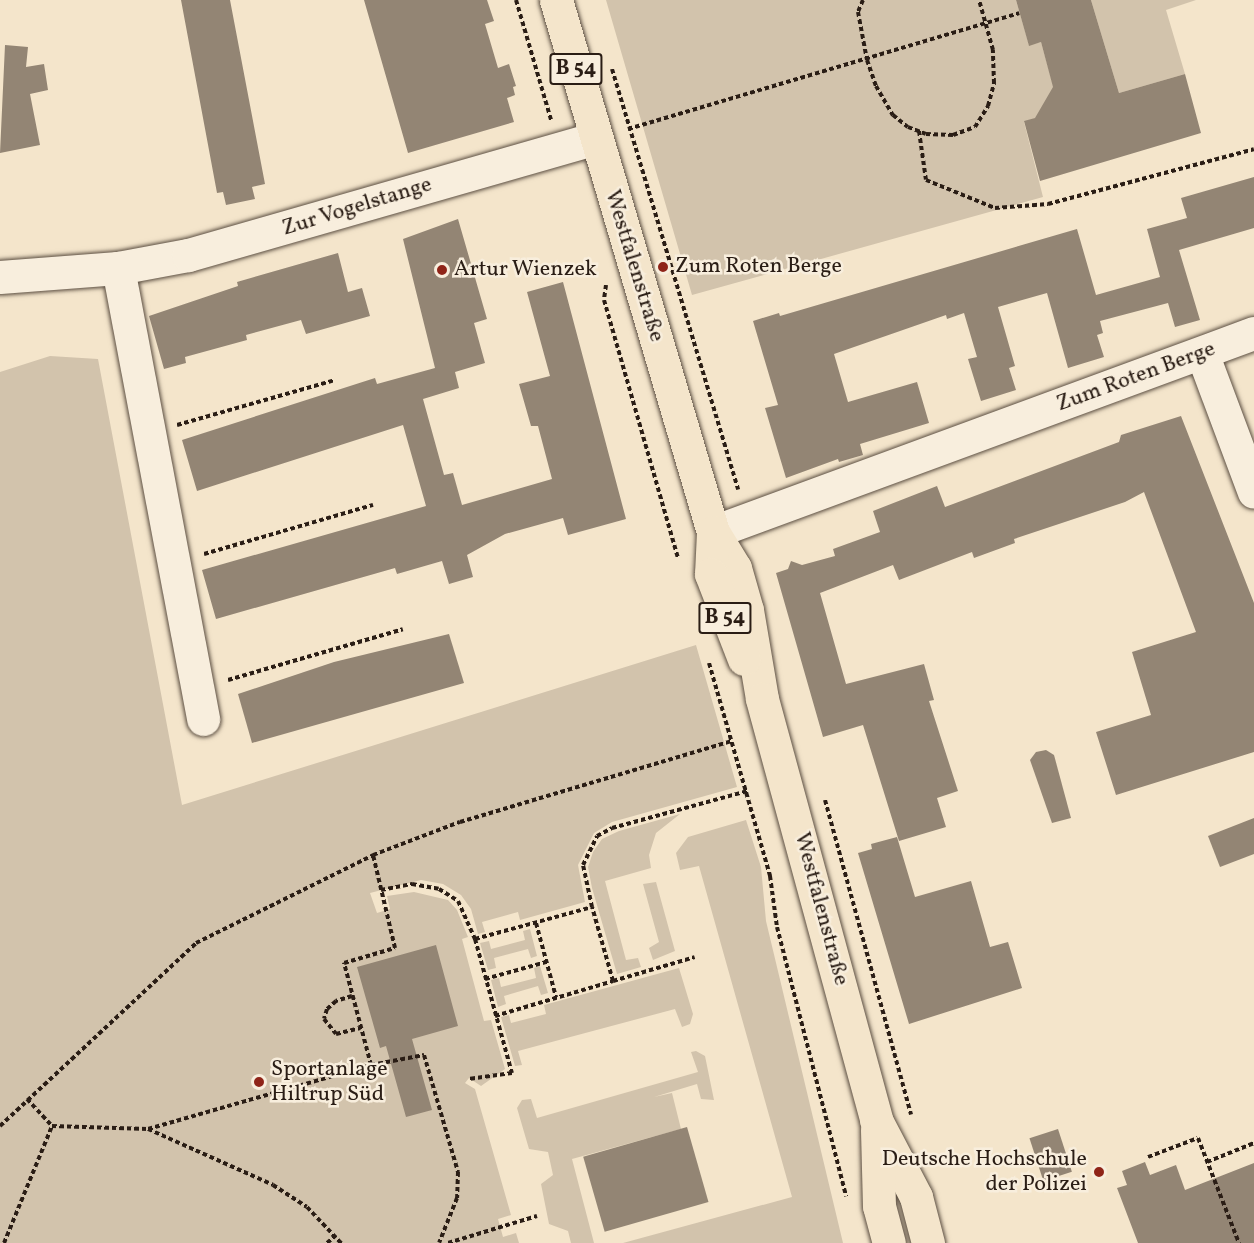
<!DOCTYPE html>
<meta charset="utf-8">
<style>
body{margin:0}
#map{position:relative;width:1254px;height:1243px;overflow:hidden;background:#f4e5cb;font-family:Vollkorn,serif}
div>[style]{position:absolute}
.green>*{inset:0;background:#d2c3ac}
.building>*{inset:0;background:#938574;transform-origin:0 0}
.path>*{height:4px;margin-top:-2px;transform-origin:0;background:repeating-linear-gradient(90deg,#2a1d15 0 4.5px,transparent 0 7.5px)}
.roads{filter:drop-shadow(0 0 2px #5c4f42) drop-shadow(0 0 2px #5c4f42)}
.minor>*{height:33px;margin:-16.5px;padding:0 16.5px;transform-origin:16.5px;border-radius:16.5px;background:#f8eedd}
.primary>*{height:33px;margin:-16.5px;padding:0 16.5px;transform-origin:16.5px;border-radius:16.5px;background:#f4e5cb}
.dots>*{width:16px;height:16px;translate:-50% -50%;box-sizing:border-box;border:3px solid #f8eedd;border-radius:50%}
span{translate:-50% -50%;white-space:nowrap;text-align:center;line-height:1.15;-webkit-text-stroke:5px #f8eedd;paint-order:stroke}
.shield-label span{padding:2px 4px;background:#f8eedd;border:2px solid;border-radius:4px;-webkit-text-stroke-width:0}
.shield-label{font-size:21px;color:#2a1d15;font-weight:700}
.street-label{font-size:22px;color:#2a1d15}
.poi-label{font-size:22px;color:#2a1d15}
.left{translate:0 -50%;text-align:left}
.right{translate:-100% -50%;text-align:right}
</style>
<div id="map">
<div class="green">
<i style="clip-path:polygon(606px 0,1016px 0,1029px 45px,1041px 42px,1055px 92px,1048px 114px,1024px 122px,1043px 197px,692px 295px)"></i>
<i style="clip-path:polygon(1091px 0,1196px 0,1166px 10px,1185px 74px,1119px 93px)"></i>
<i style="clip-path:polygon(50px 356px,98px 359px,182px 805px,696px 645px,737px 787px,612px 822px,594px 833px,578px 865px,585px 902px,520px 920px,518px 912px,482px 922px,485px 932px,478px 934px,471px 909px,461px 895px,443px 884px,421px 880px,370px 893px,377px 913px,390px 909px,387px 896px,414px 892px,448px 900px,457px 910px,468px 937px,462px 939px,484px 1021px,491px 1020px,505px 1069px,481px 1086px,469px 1078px,465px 1083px,475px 1089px,511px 1215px,498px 1219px,503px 1237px,516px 1233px,519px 1243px,0 1243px,0 372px)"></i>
<i style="clip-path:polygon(680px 814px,656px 833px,649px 855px,651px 868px,605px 881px,626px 960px,638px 958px,641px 967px,617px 974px,592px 888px,588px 867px,593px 852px,602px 839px,619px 831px)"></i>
<i style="clip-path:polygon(746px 820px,761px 867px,766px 921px,843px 1243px,623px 1243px,792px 1197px,699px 866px,680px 870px,676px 853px,688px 837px)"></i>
<i style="clip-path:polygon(656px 882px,675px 951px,653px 960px,649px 948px,659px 942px,643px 884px)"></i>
<i style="clip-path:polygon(530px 929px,537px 956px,531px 958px,528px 949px,494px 958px,496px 968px,488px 970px,480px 943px,489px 941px,491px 949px,525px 940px,523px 931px)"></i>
<i style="clip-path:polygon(540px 966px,548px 993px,541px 995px,538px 986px,504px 996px,506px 1004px,498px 1007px,491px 980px,499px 978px,501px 987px,536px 978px,534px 968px)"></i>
<i style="clip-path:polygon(679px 968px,693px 1014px,690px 1024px,682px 1027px,675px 1009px,518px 1051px,522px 1065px,515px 1066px,501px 1017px,509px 1015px,511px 1023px,546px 1014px,544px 1005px)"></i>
<i style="clip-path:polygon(696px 1051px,705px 1056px,714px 1100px,701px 1099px,697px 1084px,654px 1097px,672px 1093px,681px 1129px,572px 1159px,594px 1243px,571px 1243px,568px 1231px,549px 1224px,541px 1184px,553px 1175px,548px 1152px,529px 1149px,517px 1108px,522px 1100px,531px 1099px,537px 1118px,698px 1072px,691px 1052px)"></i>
</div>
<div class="building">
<i style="clip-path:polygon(181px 0,230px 0,265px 184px,252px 187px,255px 199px,226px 205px,223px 192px,217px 193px)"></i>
<i style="clip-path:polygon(364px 0,487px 0,494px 21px,485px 24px,498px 68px,509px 64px,516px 86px,513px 87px,515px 95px,507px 98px,514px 122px,408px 153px)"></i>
<i style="clip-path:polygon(1016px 0,1091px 0,1119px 93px,1185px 74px,1201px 133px,1040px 181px,1024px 121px,1035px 118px,1053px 87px,1041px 42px,1029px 46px)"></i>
<i style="clip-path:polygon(5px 45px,28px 47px,26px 67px,44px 64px,48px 90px,30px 94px,40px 145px,0 153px)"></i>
<i style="clip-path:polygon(1254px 177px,1254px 228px,1179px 250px,1200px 320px,1175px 327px,1168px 303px,1100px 321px,1103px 333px,1097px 335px,1104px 357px,1068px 368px,1047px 293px,998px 307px,1015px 366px,1009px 368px,1016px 390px,981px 401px,968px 359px,977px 357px,964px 313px,947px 319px,946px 315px,834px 354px,848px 402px,917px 382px,929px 423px,860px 444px,863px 455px,839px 462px,838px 459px,786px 478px,765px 408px,778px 405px,753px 321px,779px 313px,780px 316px,1077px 229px,1096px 295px,1160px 277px,1147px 229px,1187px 218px,1181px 198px)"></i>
<i style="clip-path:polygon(458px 219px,487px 319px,474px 323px,485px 363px,455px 372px,459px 388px,423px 399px,444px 475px,453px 473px,462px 505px,552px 479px,538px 426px,531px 426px,519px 384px,550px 376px,527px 292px,563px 282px,626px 519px,568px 535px,563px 518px,505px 534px,467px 555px,473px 577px,449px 584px,442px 561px,397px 574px,395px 568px,216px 619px,202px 570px,426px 506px,403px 425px,197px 491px,182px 440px,375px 378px,377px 384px,435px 368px,403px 239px)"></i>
<i style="clip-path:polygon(338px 253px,348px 292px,362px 288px,370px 316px,306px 334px,301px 320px,246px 335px,247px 340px,185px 357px,186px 363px,164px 369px,149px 316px,238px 286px,237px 282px)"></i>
<i style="clip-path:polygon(1181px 416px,1254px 603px,1254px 752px,1116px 795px,1096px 732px,1151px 715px,1132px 652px,1196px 632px,1144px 492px,1125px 502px,1014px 539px,1015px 543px,974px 558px,972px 552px,899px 580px,893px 565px,820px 593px,846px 684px,924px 664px,934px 700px,929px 701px,958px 791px,937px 798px,946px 827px,899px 841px,863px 725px,823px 737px,776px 573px,788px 569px,791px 561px,802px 565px,835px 556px,833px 549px,880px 532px,873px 511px,937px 486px,945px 507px,1119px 442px,1121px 435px)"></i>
<i style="clip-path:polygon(449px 634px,464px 683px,252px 743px,238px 694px,334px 662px)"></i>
<i style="clip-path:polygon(1046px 750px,1054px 755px,1071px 818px,1052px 823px,1030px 760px,1036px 752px)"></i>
<i style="clip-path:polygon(1254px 818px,1254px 854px,1220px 867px,1208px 836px)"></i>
<i style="clip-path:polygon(897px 837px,915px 897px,971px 881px,990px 947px,1008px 942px,1022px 988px,909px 1024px,858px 853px,872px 849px,871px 844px)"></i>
<i style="clip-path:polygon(436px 945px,458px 1026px,412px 1039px,432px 1110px,406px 1117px,386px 1046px,380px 1048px,357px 967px)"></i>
<i style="left:687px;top:1127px;width:78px;height:108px;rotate:74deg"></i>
<i style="left:1058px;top:1129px;width:45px;height:30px;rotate:72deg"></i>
<i style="clip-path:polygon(1145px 1162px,1150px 1175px,1176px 1165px,1185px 1190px,1254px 1163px,1254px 1243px,1138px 1243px,1117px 1188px,1127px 1185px,1122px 1171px)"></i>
</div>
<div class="path">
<i style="left:516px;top:0;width:125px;rotate:73.7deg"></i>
<i style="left:863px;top:0;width:13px;rotate:113deg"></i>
<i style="left:858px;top:12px;width:49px;rotate:79.4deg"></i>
<i style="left:867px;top:60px;width:28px;rotate:71deg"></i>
<i style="left:876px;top:86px;width:34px;rotate:60deg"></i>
<i style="left:893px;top:115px;width:19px;rotate:39deg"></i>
<i style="left:908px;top:127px;width:19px;rotate:21deg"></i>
<i style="left:926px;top:134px;width:27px;rotate:2deg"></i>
<i style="left:953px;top:135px;width:23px;rotate:-20deg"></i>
<i style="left:975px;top:127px;width:25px;rotate:-58deg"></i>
<i style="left:988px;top:106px;width:24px;rotate:-75deg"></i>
<i style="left:994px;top:83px;width:33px;rotate:-92deg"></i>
<i style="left:993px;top:50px;width:52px;rotate:-105.6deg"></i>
<i style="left:612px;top:69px;width:439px;rotate:73.3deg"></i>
<i style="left:628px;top:129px;width:408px;rotate:-16.5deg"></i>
<i style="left:919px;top:131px;width:49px;rotate:81.9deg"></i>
<i style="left:926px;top:180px;width:74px;rotate:22.1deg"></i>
<i style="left:995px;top:208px;width:53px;rotate:-4.3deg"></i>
<i style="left:1048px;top:204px;width:213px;rotate:-14.9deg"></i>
<i style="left:606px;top:285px;width:15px;rotate:98deg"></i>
<i style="left:604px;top:300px;width:268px;rotate:74deg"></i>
<i style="left:177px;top:425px;width:164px;rotate:-15.9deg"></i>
<i style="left:204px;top:554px;width:176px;rotate:-16.2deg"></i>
<i style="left:709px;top:663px;width:222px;rotate:74deg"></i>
<i style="left:770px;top:876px;width:51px;rotate:82.2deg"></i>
<i style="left:777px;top:927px;width:278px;rotate:75.6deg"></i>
<i style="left:228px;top:680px;width:182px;rotate:-16.2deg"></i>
<i style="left:825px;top:800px;width:326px;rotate:74.7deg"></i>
<i style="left:381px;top:890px;width:32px;rotate:-11deg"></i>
<i style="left:412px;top:884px;width:27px;rotate:10deg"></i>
<i style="left:439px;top:889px;width:22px;rotate:32deg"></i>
<i style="left:458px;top:901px;width:42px;rotate:65.9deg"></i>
<i style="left:475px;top:939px;width:139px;rotate:74.6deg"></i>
<i style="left:512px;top:1073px;width:44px;rotate:172.2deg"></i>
<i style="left:536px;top:923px;width:77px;rotate:74.9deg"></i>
<i style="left:475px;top:939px;width:121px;rotate:-15.3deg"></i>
<i style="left:592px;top:907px;width:43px;rotate:-102.1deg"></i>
<i style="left:583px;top:865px;width:32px;rotate:-64deg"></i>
<i style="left:597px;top:836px;width:17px;rotate:-28deg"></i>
<i style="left:612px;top:828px;width:140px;rotate:-15.3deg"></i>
<i style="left:485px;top:979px;width:63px;rotate:-15.6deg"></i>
<i style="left:613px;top:981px;width:85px;rotate:-16.3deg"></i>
<i style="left:352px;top:996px;width:17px;rotate:163deg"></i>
<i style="left:336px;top:1001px;width:12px;rotate:138deg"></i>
<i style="left:327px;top:1009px;width:10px;rotate:107deg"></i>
<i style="left:324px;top:1019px;width:19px;rotate:51deg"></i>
<i style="left:336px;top:1034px;width:25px;rotate:-14deg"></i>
<i style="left:495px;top:1016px;width:123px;rotate:-16.5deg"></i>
<i style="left:613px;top:981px;width:77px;rotate:-105.8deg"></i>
<i style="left:371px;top:1065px;width:106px;rotate:-104.8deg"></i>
<i style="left:344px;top:963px;width:53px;rotate:-16.4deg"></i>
<i style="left:395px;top:948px;width:96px;rotate:-103.3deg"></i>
<i style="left:27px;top:1099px;width:37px;rotate:47deg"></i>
<i style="left:52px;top:1126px;width:96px;rotate:1.8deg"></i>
<i style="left:148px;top:1129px;width:137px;rotate:24.1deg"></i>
<i style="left:273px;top:1185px;width:40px;rotate:32.9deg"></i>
<i style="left:307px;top:1207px;width:50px;rotate:46.6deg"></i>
<i style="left:0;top:1126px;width:268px;rotate:-43deg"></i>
<i style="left:196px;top:943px;width:198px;rotate:-26.4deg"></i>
<i style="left:373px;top:855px;width:93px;rotate:-20.8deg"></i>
<i style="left:460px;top:822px;width:284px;rotate:-16.6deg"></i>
<i style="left:148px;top:1129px;width:232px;rotate:-16deg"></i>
<i style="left:371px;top:1065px;width:54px;rotate:-10.7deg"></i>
<i style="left:424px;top:1055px;width:122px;rotate:73.8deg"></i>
<i style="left:458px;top:1172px;width:26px;rotate:92deg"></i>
<i style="left:457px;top:1198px;width:48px;rotate:111.8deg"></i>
<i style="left:1148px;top:1157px;width:53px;rotate:-20.8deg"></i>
<i style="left:1198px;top:1138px;width:113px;rotate:68.7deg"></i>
<i style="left:1207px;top:1162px;width:51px;rotate:-22deg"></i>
<i style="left:4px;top:1243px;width:126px;rotate:-67.7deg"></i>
<i style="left:327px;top:1243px;width:11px;rotate:-41deg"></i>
<i style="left:448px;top:1243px;width:93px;rotate:-16.9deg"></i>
</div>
<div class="roads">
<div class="minor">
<i style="left:118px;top:268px;width:459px;rotate:79.3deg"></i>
<i style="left:0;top:277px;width:118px;rotate:-4.4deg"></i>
<i style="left:118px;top:268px;width:71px;rotate:-10.5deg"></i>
<i style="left:188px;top:255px;width:423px;rotate:-16deg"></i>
<i style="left:1202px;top:353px;width:148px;rotate:69.5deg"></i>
<i style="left:713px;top:532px;width:576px;rotate:-20.2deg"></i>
</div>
<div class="primary">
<i style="left:556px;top:0;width:555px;rotate:73.56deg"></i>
<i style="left:713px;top:532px;width:42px;rotate:58.6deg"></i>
<i style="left:735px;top:568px;width:44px;rotate:74.1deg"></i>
<i style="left:747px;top:610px;width:90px;rotate:80.4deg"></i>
<i style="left:762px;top:699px;width:436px;rotate:74.8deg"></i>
<i style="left:876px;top:1120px;width:87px;rotate:62.5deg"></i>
<i style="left:916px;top:1197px;width:48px;rotate:75.4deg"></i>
<i style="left:713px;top:532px;width:42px;rotate:92.7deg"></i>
<i style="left:711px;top:574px;width:91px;rotate:68.8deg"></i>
<i style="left:877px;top:1130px;width:76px;rotate:88.5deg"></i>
<i style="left:879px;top:1206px;width:38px;rotate:75deg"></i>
</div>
</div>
<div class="dots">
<i style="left:663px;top:267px;background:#8f2418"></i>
<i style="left:442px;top:270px;background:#8f2418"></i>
<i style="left:259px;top:1082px;background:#8f2418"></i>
<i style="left:1099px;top:1172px;background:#8f2418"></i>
</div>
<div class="shield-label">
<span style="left:576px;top:69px">B 54</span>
<span style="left:725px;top:618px">B 54</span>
</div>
<div class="street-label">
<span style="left:357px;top:207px;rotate:-17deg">Zur Vogelstange</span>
<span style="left:634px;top:266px;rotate:73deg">Westfalenstraße</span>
<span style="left:1136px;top:377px;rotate:-20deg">Zum Roten Berge</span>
<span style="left:821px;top:909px;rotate:75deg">Westfalenstraße</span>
</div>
<div class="poi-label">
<span class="left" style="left:675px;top:267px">Zum Roten Berge</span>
<span class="left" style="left:454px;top:270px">Artur Wienzek</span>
<span class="left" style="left:271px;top:1082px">Sportanlage<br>Hiltrup Süd</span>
<span class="right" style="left:1087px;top:1172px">Deutsche Hochschule<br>der Polizei</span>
</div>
</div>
